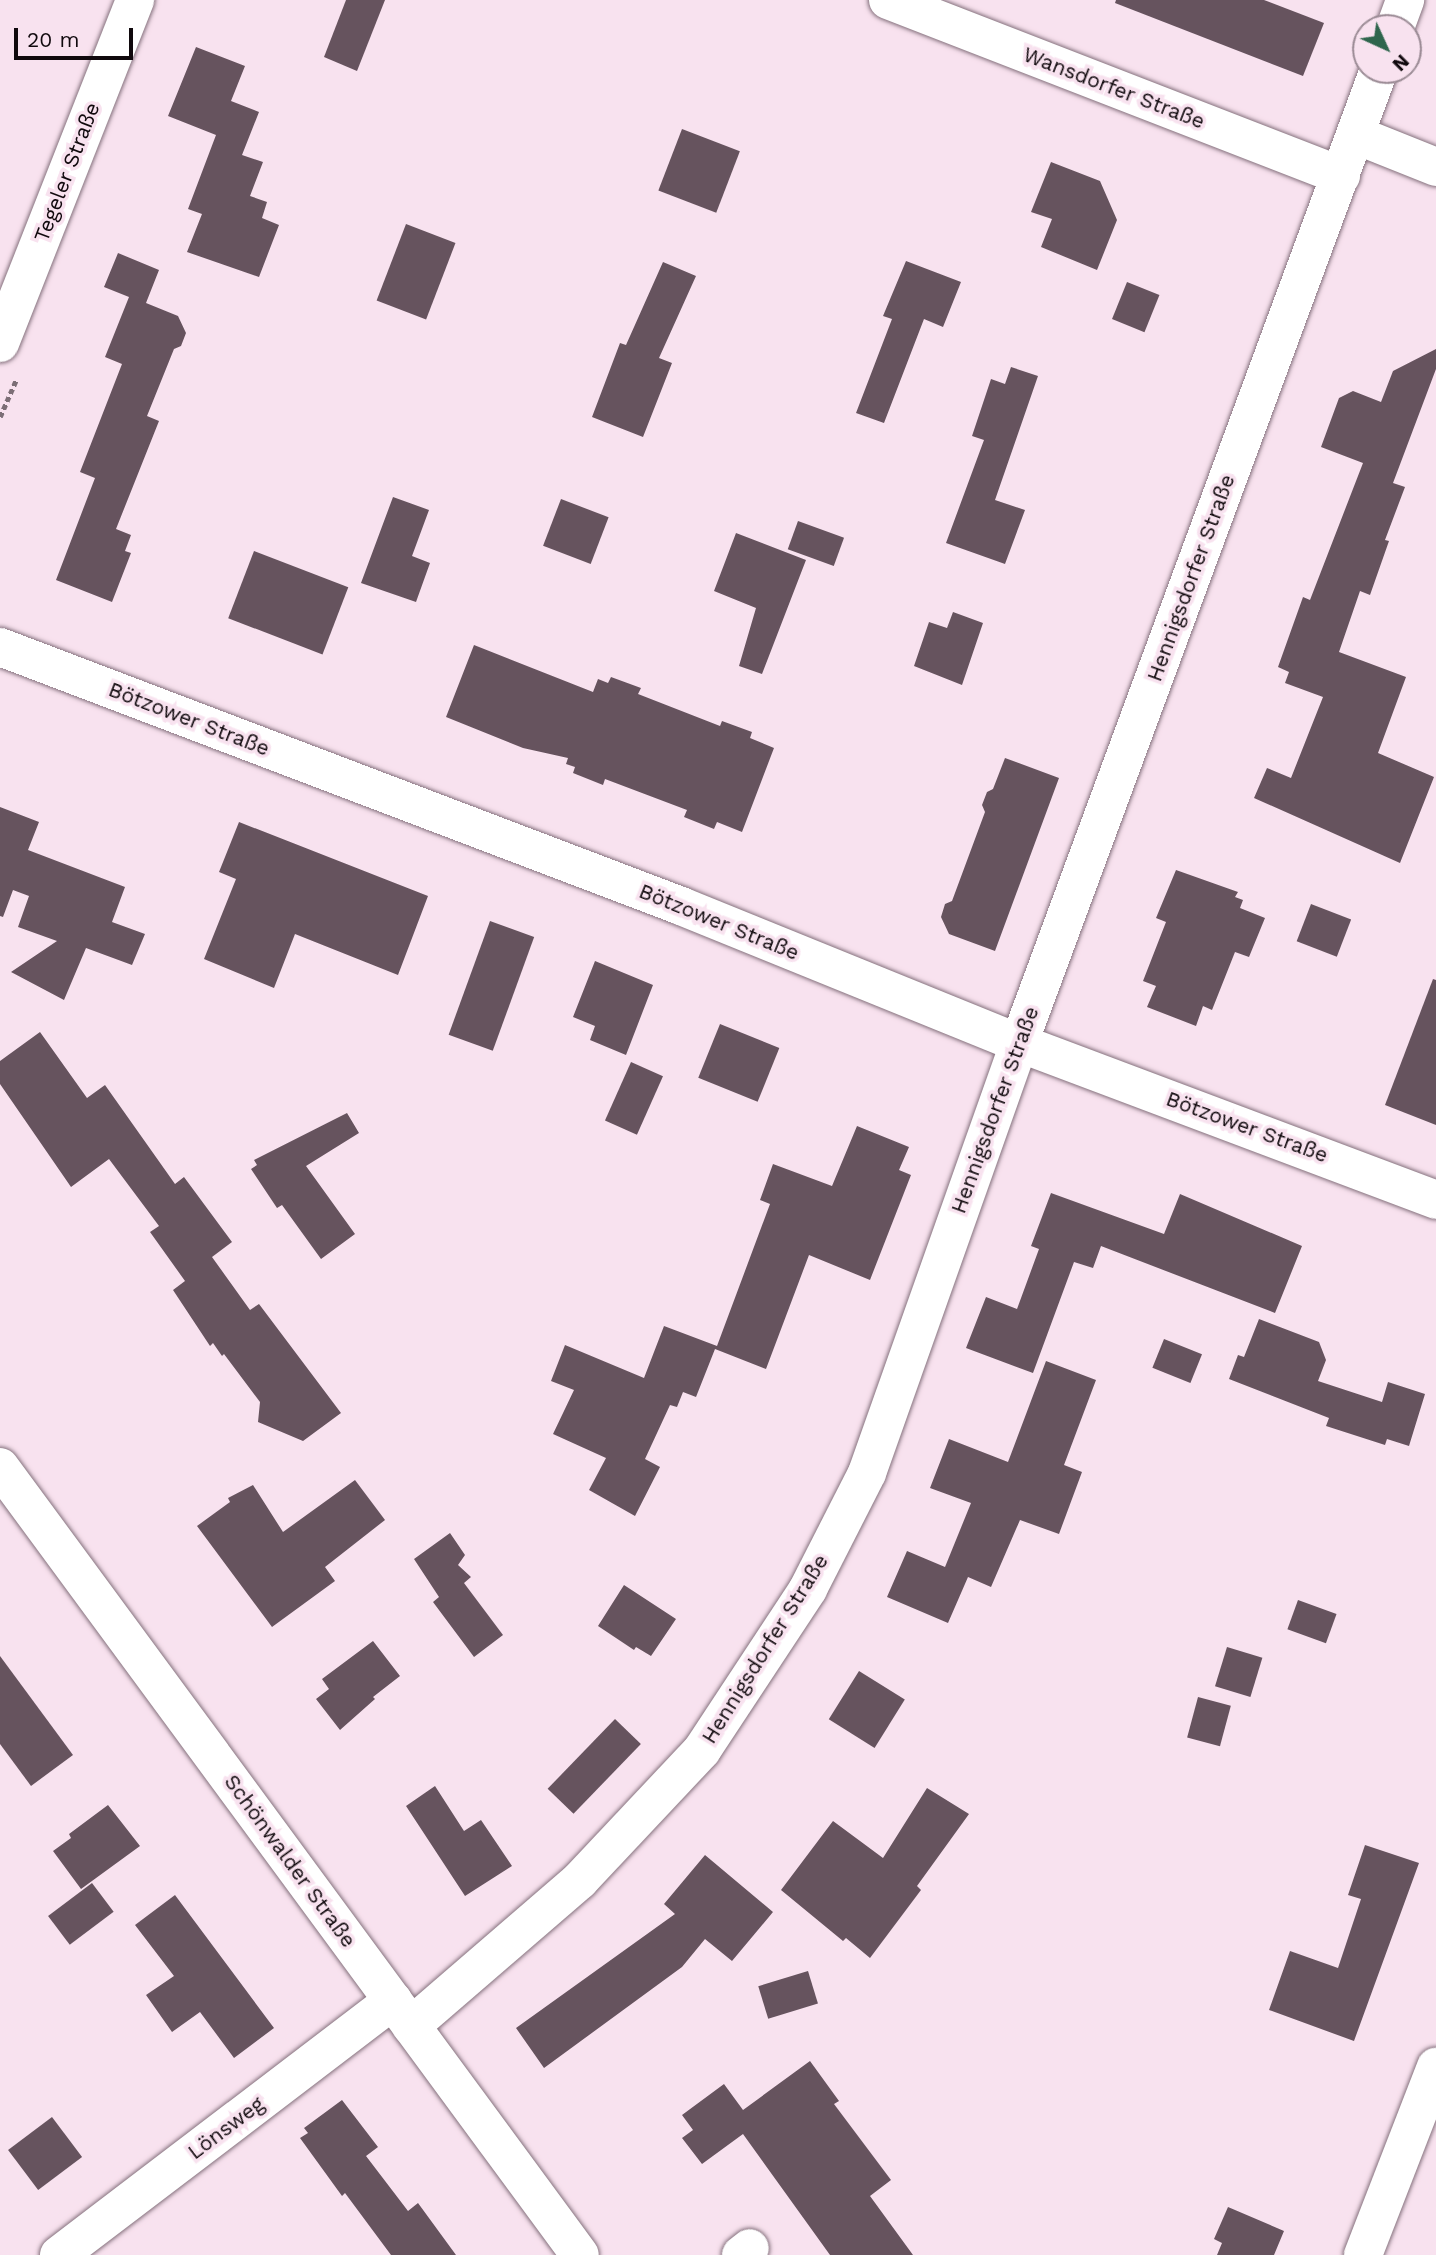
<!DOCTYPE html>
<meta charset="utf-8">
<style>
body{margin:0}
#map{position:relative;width:1436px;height:2255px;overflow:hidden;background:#f8e2ef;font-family:"Work Sans",sans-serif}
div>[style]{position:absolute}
.building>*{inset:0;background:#66535e;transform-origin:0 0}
.path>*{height:4.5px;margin-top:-2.25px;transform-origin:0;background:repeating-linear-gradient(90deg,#7c6e76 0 5px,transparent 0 8.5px)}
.roads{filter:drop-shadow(0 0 2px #85717d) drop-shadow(0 0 2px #85717d)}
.minor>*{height:38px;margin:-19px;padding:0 19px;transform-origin:19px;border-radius:19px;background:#fff}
.major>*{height:38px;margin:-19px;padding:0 19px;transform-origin:19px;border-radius:19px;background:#fff}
span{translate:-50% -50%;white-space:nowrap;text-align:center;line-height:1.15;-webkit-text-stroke:7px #f8e2ef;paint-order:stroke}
.street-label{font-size:21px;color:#10090d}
.north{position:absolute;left:1352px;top:14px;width:70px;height:70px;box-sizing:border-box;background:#f8e2ef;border:2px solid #9b8b95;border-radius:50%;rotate:135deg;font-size:19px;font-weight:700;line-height:28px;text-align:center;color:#10090d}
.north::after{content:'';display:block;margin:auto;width:24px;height:32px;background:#2e654c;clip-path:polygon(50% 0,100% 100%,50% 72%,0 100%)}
.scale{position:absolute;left:14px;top:28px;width:119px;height:32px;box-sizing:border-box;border:4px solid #10090d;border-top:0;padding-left:9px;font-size:21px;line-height:24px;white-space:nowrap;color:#10090d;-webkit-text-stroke:5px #f8e2ef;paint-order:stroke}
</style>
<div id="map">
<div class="building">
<i style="clip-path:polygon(346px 0,385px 0,357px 71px,324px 57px)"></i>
<i style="clip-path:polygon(1116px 0,1264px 0,1324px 23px,1303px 76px,1115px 3px)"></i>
<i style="clip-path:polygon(196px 47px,245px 66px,231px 101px,259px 112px,242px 155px,263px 162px,250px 196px,267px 202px,262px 218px,279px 225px,259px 277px,187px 252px,202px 214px,188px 209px,216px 135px,168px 116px)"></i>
<i style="left:682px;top:129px;width:62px;height:66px;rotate:21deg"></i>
<i style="clip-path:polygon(1051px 162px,1100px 181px,1117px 220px,1097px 270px,1041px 247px,1052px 219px,1031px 212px)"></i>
<i style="left:406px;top:224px;width:53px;height:82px;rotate:21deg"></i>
<i style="clip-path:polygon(118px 253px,159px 270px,146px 303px,178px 316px,186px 333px,181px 346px,174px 349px,147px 416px,159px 421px,116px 529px,131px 535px,125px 551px,131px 553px,112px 602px,56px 580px,95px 478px,80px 472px,122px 364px,105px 357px,129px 297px,104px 287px)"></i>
<i style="clip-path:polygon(906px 261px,961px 282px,943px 327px,924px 319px,884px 423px,856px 413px,892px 319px,883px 316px)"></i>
<i style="clip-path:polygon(663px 262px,696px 276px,659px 358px,672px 363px,643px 437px,592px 417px,620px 343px,626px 345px)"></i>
<i style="left:1127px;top:282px;width:35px;height:40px;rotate:22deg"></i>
<i style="clip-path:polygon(1436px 349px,1436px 369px,1393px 483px,1405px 487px,1385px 540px,1389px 541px,1370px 595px,1360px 591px,1339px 652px,1406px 677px,1378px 753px,1434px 777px,1400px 863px,1254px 798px,1267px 768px,1291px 778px,1323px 697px,1285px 683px,1289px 672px,1278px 667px,1303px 597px,1310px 600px,1363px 463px,1321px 447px,1339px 398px,1353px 391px,1381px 402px,1393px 371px)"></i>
<i style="clip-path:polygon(1011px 367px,1038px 376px,995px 500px,1025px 510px,1005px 564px,946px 543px,984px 440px,972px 436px,991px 379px,1005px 384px)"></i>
<i style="clip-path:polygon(393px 497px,429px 510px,412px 556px,430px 563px,416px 602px,361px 583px)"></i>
<i style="left:561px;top:499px;width:51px;height:50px;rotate:21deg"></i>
<i style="left:798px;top:521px;width:49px;height:30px;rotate:20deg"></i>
<i style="clip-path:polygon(736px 533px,806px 560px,762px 674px,739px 666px,756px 608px,714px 591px)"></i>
<i style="left:254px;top:551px;width:101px;height:72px;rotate:21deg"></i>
<i style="clip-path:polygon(953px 612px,983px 623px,962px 685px,914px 666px,929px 622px,947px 628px)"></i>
<i style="clip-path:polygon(474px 645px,593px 692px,598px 679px,608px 683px,611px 677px,641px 688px,638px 694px,720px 726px,722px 721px,752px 732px,750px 738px,774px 748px,742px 832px,717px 822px,714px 829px,684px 817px,687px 810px,605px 779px,603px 785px,573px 773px,575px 767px,566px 764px,568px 758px,523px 748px,446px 717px)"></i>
<i style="clip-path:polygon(1005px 758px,1059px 778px,995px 951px,949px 934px,941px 917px,945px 904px,952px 901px,985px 812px,982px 805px,987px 792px,993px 789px)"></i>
<i style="clip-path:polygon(0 807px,39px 822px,28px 850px,125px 887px,112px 922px,145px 934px,132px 965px,86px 948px,64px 1000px,11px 972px,57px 941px,18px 927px,29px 896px,13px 890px,3px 917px,0 916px)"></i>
<i style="clip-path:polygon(239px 822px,428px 896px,398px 975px,295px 934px,274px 988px,204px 959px,236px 879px,219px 872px)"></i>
<i style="clip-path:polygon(1176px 870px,1238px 892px,1235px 897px,1243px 900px,1240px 908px,1265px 918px,1249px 957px,1235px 952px,1212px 1010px,1203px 1006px,1196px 1026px,1147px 1007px,1156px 986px,1143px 981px,1166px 922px,1156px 918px)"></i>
<i style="left:1311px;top:904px;width:43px;height:40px;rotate:21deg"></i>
<i style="left:490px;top:921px;width:47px;height:121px;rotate:20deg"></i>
<i style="clip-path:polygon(595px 961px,653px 985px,626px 1055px,590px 1040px,595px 1026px,573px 1017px)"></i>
<i style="clip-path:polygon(1433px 979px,1436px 980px,1436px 1125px,1385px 1105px)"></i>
<i style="left:720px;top:1024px;width:64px;height:58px;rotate:22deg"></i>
<i style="clip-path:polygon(40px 1032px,87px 1098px,105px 1085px,175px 1184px,184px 1177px,232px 1242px,212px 1257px,250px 1310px,259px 1304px,341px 1413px,303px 1441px,258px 1422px,260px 1402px,224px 1354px,222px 1356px,213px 1343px,210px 1346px,173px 1290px,185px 1281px,150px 1232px,159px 1226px,109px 1159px,71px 1187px,0 1084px,0 1061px)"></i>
<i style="left:631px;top:1062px;width:35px;height:64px;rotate:24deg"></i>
<i style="clip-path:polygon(347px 1113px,359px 1133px,306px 1166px,355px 1234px,321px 1259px,282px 1205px,277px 1208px,251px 1169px,257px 1165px,254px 1160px)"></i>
<i style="clip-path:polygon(857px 1126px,909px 1147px,899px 1170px,911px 1175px,870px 1280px,809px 1255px,766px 1369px,715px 1349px,696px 1397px,683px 1392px,677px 1407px,670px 1405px,645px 1459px,660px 1467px,635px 1516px,589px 1490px,606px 1458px,553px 1434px,574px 1390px,551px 1381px,565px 1345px,644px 1378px,664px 1326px,717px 1346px,770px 1204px,760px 1200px,773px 1164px,832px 1186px)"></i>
<i style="clip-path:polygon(1051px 1193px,1164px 1234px,1180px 1194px,1302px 1246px,1275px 1313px,1101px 1246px,1093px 1268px,1074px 1262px,1033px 1373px,966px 1348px,986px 1297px,1017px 1309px,1039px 1249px,1031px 1246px)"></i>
<i style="clip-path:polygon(1259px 1319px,1319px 1342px,1326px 1360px,1318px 1381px,1382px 1402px,1388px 1382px,1425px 1394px,1409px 1446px,1387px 1439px,1385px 1445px,1326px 1426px,1329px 1418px,1229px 1379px,1238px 1355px,1244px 1357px)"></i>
<i style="left:1164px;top:1339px;width:41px;height:31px;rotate:22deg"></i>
<i style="clip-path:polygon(1046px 1361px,1096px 1380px,1064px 1465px,1082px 1472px,1059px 1534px,1020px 1520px,991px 1587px,968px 1577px,948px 1623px,887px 1597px,907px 1551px,945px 1567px,971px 1503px,930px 1488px,949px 1439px,1008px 1462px)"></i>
<i style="clip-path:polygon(355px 1480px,385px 1520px,325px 1567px,335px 1581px,272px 1627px,197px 1526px,230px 1502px,228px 1498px,253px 1485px,283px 1532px)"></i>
<i style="clip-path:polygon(450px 1533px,465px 1555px,458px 1565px,471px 1577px,464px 1583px,503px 1635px,474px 1657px,433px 1602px,439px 1597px,414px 1559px)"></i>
<i style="clip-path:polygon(624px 1585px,676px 1619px,651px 1656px,636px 1647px,634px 1650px,598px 1626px)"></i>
<i style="left:1298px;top:1600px;width:41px;height:31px;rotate:20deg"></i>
<i style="clip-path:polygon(373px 1641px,400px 1676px,373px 1697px,375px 1699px,340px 1730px,316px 1699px,329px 1689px,322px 1679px)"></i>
<i style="left:1227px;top:1647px;width:37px;height:41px;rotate:17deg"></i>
<i style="clip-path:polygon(0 1656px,73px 1755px,31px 1786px,0 1744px)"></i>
<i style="left:859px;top:1671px;width:54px;height:57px;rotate:32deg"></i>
<i style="left:1198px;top:1697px;width:34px;height:42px;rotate:15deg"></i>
<i style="left:615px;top:1719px;width:36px;height:97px;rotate:44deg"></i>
<i style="clip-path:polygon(435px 1786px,464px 1831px,481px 1820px,512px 1866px,465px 1896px,406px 1806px)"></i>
<i style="clip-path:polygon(927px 1788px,969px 1814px,917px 1886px,921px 1890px,870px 1958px,846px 1938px,843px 1941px,781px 1890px,833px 1821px,883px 1858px)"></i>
<i style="clip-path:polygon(108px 1805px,140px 1846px,81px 1889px,53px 1851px,71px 1838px,69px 1834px)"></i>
<i style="clip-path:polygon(1365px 1845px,1419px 1863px,1354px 2041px,1269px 2010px,1290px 1951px,1338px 1968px,1361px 1899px,1348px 1895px)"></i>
<i style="clip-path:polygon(705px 1855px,773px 1912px,732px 1961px,705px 1939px,682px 1967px,544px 2068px,516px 2028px,675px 1914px,664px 1904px)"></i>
<i style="left:92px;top:1883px;width:36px;height:55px;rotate:53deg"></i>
<i style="clip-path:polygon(175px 1895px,274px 2028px,234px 2058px,200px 2012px,172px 2032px,146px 1995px,174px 1976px,135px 1925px)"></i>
<i style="left:808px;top:1971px;width:34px;height:52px;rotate:73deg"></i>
<i style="clip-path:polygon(810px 2061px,839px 2101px,834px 2104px,891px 2180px,870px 2196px,913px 2255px,830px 2255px,743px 2134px,702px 2164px,682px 2138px,693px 2130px,682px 2115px,724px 2084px,743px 2110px)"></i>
<i style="clip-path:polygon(342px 2100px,378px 2147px,366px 2156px,408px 2211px,418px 2203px,456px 2255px,391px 2255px,345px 2193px,342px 2196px,300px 2138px,308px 2133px,304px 2128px)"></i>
<i style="left:52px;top:2117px;width:50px;height:55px;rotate:53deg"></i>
<i style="clip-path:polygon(1228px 2207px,1284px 2231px,1274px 2255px,1217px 2255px,1222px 2243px,1214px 2239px)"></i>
</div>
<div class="path">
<i style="left:0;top:417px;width:40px;rotate:-66.6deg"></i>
</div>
<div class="roads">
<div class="minor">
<i style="left:888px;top:0;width:486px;rotate:21.2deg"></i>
<i style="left:1395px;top:28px;width:30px;rotate:-70deg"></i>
<i style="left:1356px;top:135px;width:86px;rotate:21.8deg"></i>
<i style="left:0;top:343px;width:369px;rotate:-68.5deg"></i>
<i style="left:0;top:647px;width:729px;rotate:20.82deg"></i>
<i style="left:681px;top:906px;width:365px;rotate:22.1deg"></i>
<i style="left:1019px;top:1043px;width:446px;rotate:20.6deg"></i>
<i style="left:411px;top:2026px;width:223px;rotate:-40.8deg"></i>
<i style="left:580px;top:1880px;width:178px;rotate:-46.8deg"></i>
<i style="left:702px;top:1750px;width:193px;rotate:-56.6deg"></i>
<i style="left:808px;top:1589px;width:130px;rotate:-63deg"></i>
<i style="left:867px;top:1473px;width:456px;rotate:-70.5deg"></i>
<i style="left:1019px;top:1043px;width:1037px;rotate:-69.7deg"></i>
<i style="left:59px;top:2255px;width:420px;rotate:-37.3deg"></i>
<i style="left:741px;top:2255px;width:11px;rotate:-38deg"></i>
<i style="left:1363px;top:2255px;width:202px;rotate:-68.8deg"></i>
</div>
<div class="major">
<i style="left:0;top:1467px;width:978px;rotate:53.65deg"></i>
</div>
</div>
<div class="street-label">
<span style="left:1114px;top:88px;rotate:21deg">Wansdorfer Straße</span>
<span style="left:67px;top:172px;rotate:-69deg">Tegeler Straße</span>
<span style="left:1191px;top:578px;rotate:-70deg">Hennigsdorfer Straße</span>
<span style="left:189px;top:719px;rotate:21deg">Bötzower Straße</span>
<span style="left:719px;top:922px;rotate:22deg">Bötzower Straße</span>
<span style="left:995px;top:1110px;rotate:-70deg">Hennigsdorfer Straße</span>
<span style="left:1247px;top:1127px;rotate:20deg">Bötzower Straße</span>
<span style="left:765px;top:1649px;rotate:-58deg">Hennigsdorfer Straße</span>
<span style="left:290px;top:1861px;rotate:54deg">Schönwalder Straße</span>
<span style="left:226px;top:2128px;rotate:-37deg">Lönsweg</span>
</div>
<div class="north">N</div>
<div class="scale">20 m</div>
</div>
